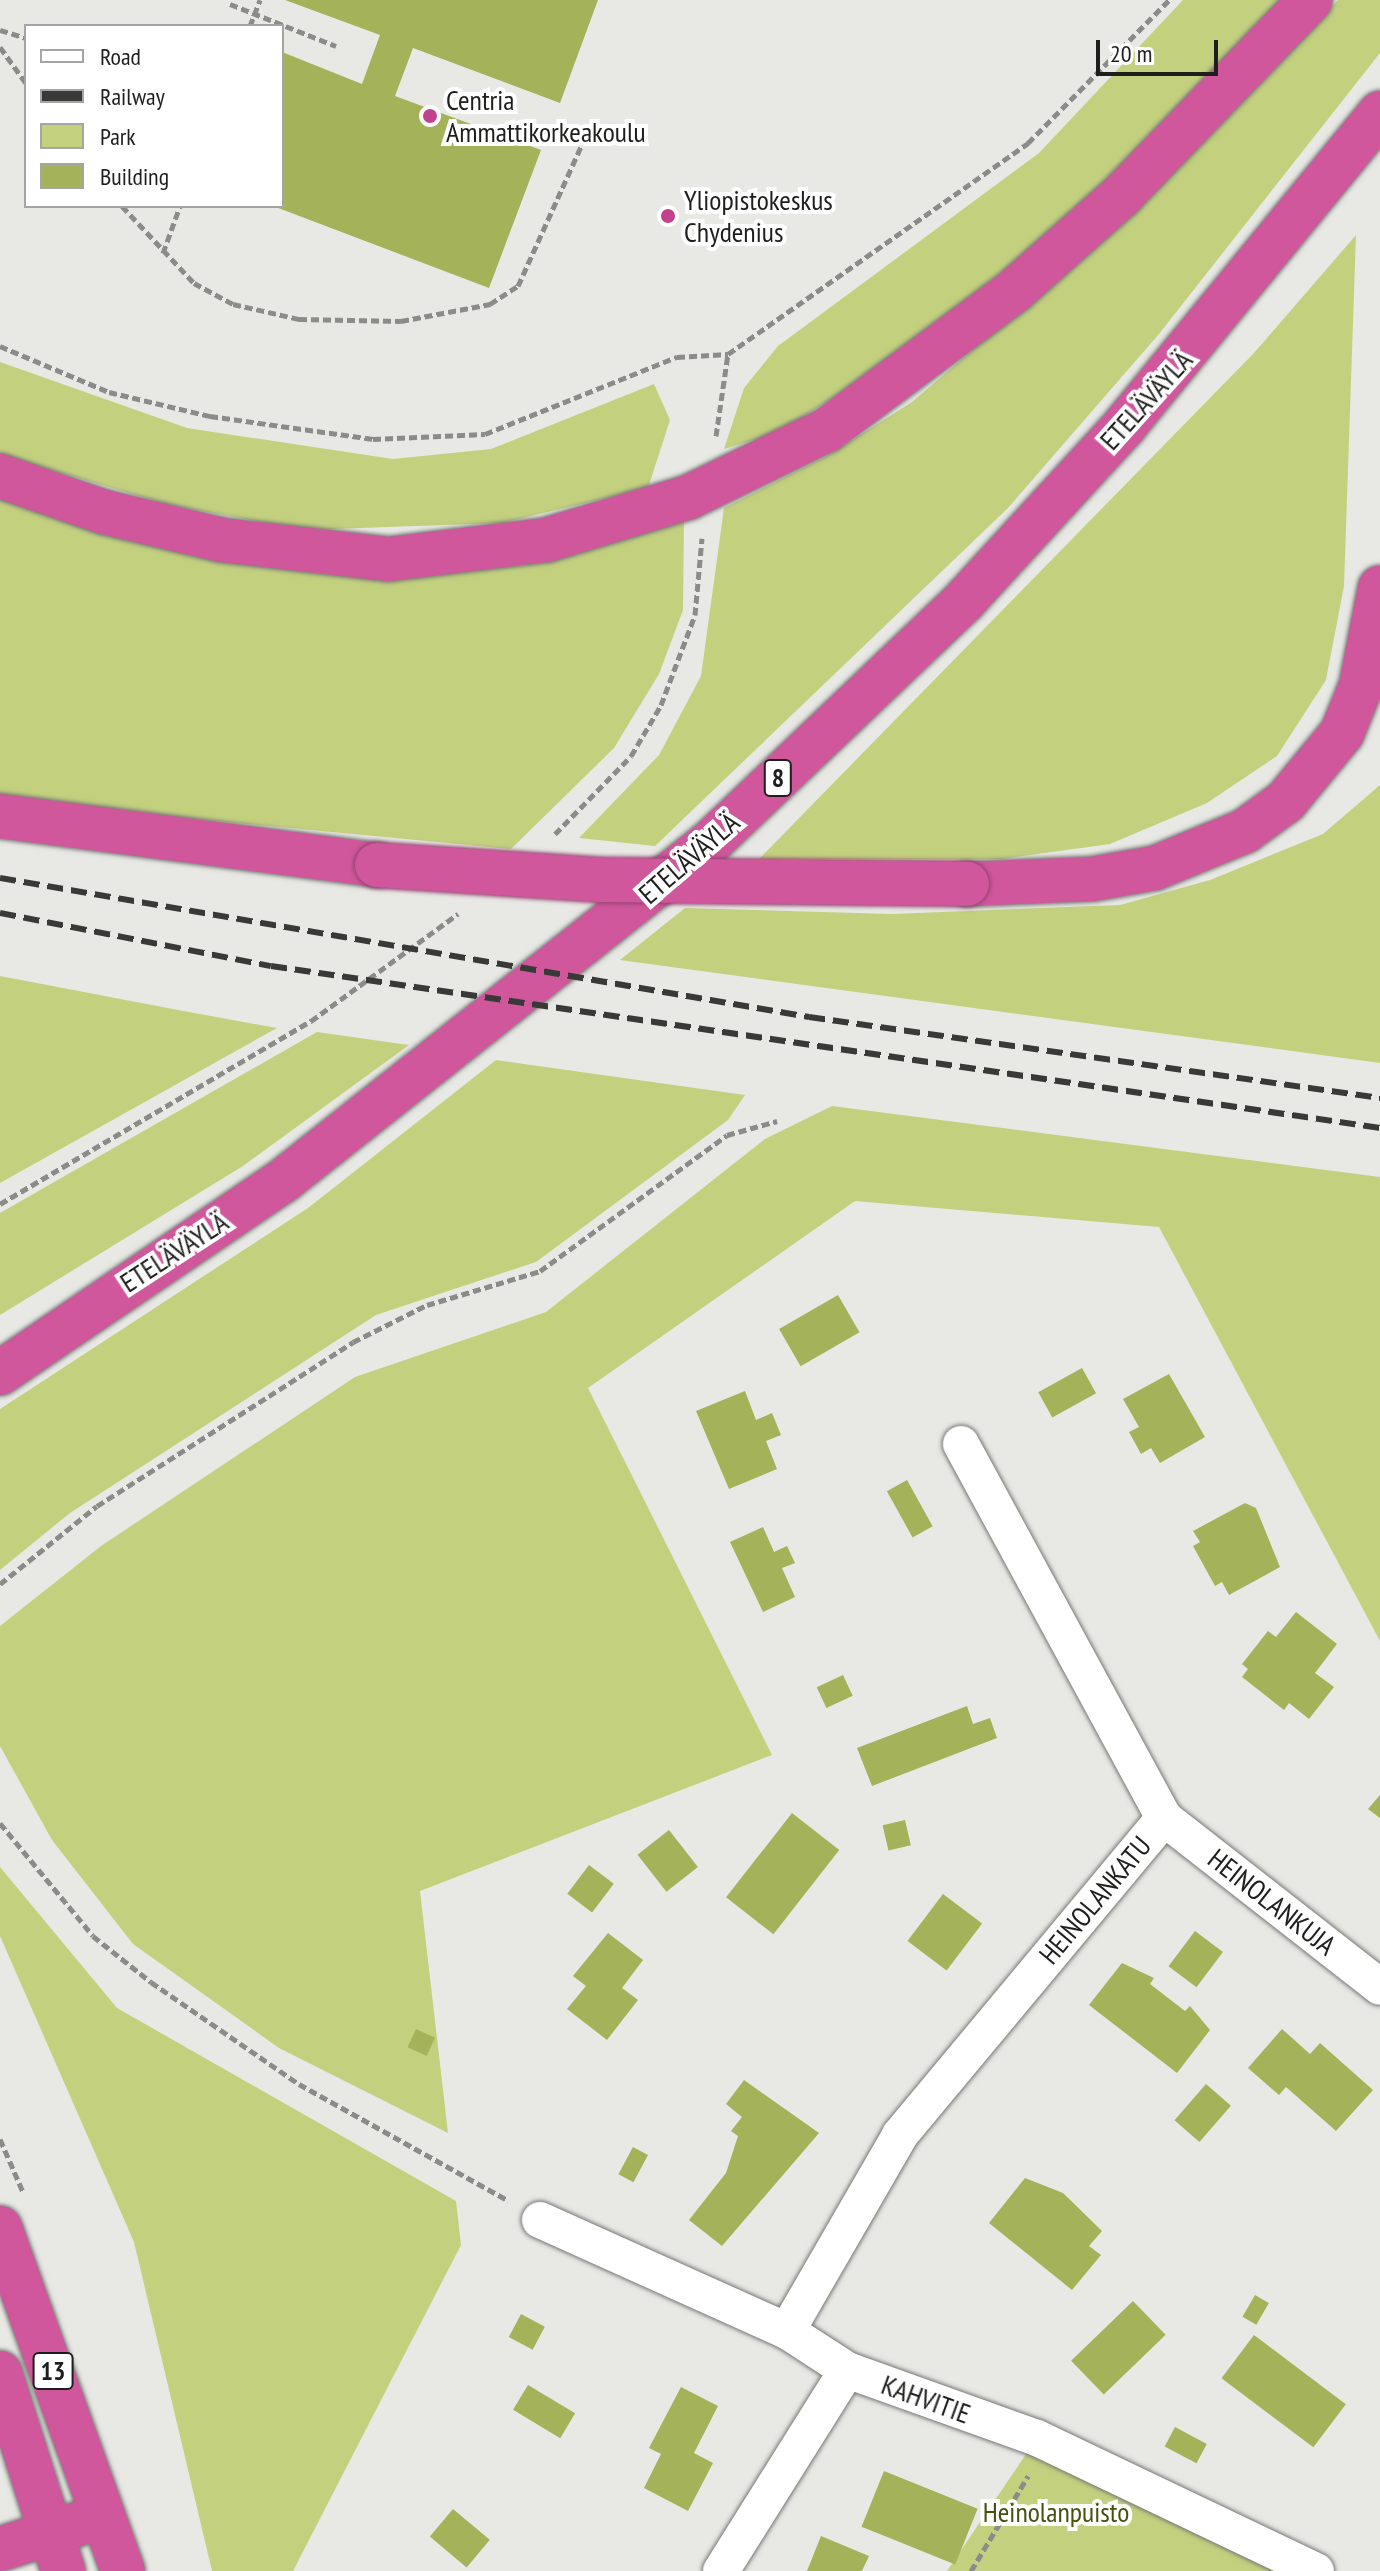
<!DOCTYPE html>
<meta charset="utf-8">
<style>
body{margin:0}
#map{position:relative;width:1380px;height:2571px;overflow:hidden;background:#e8e9e5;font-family:"PT Sans Narrow",sans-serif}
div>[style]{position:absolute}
.green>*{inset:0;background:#c3d17f}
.building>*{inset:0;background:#a4b259;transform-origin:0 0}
.path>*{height:5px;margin-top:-2.5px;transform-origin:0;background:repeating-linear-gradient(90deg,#8b8b89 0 8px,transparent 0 12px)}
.roads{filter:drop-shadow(0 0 2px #777774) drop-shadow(0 0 2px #777774)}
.street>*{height:36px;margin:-18px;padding:0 18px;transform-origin:18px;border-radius:18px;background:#fff}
.highway>*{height:44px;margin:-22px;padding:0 22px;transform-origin:22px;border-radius:22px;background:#d0579c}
.rail>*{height:6px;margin-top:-3px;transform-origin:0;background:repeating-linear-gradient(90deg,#393938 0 16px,transparent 0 24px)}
.bridges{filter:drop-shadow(0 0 2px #924370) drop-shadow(0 0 2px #924370)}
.highway-bridge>*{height:44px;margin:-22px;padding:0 22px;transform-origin:22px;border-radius:22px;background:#d0579c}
.dots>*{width:22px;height:22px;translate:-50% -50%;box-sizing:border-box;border:4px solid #fff;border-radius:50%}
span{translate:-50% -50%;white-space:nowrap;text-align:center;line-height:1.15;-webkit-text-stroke:8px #fff;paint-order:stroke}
.shield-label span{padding:2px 6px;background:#fff;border:2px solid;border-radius:6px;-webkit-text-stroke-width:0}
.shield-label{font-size:26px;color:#1e1e1d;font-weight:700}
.poi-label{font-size:28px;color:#1e1e1d}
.left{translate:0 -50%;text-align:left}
.street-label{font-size:28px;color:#1e1e1d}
.park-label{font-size:28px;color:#48500d}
.legend{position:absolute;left:24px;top:24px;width:260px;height:184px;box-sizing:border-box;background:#fff;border:2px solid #a5a5a5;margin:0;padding:10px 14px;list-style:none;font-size:24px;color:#1e1e1d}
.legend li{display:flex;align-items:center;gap:16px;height:40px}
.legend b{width:40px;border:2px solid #a5a5a5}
.scale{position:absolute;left:1096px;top:40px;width:122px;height:36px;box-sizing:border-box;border:4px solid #1e1e1d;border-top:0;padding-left:10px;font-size:24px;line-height:28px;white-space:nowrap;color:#1e1e1d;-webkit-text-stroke:6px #fff;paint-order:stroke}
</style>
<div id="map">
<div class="green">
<i style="clip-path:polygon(1183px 0,1282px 0,1103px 186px,929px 337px,779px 432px,724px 449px,744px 388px,778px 346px,1039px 153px)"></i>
<i style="clip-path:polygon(1338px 0,1380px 0,1380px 53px,1159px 334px,1008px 508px,655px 846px,579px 838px,659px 755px,701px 676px,724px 508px,827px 456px,912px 402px,1139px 208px)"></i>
<i style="clip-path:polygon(1356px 235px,1344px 586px,1326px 680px,1277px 756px,1207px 803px,1110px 844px,1002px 859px,759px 859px,1254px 353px)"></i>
<i style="clip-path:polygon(0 362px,187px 428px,393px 459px,491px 449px,654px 384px,670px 420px,648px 488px,502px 523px,304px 530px,170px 505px,0 455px)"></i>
<i style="clip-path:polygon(0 498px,282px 569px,414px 575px,526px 565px,684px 519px,683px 610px,659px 674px,614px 748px,511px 849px,91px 809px,0 794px)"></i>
<i style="clip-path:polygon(1380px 785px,1380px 1063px,620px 960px,685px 908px,891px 914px,1120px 905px,1210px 880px,1323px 834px)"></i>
<i style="clip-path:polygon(0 976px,194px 1013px,277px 1028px,0 1183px)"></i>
<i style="clip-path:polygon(317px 1032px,409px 1045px,243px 1166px,0 1315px,0 1213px)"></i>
<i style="clip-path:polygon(496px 1060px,745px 1095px,728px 1120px,536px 1262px,376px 1315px,70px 1513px,0 1570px,0 1409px,308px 1208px)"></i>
<i style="clip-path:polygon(832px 1106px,1380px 1177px,1380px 1641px,1159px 1227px,855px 1201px,588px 1388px,772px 1755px,420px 1891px,448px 2133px,279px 2048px,133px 1944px,52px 1840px,0 1746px,0 1626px,101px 1546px,355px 1377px,546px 1312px,765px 1139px)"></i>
<i style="clip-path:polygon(0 1867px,117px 2008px,456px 2201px,461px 2245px,293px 2571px,212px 2571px,134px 2242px,0 1936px)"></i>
<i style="clip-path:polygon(1037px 2438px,1301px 2571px,947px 2571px)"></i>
</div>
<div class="building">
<i style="clip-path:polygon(285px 0,598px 0,560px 103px,413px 48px,395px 96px,541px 150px,489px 288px,273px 206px,282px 206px,282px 52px,362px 84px,380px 35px)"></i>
<i style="left:838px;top:1295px;width:43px;height:68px;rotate:60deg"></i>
<i style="left:1082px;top:1368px;width:29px;height:50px;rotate:61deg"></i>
<i style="clip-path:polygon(1169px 1374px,1205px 1437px,1160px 1463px,1151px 1448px,1141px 1454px,1129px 1432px,1139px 1427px,1123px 1399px)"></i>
<i style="clip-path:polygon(745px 1391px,756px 1420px,772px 1413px,781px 1435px,766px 1441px,777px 1469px,729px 1489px,696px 1411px)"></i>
<i style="left:907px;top:1480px;width:53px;height:23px;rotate:61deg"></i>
<i style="clip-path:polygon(1245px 1503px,1256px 1508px,1280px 1567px,1229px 1595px,1222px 1582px,1215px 1586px,1193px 1546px,1200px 1542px,1193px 1531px)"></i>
<i style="clip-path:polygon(763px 1527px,774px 1552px,787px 1546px,795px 1563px,782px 1568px,795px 1597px,763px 1612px,730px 1542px)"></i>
<i style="clip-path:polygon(1296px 1612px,1337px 1644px,1315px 1673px,1334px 1687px,1309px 1719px,1289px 1703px,1284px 1710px,1242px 1677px,1248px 1669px,1242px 1664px,1268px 1631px,1276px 1637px)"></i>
<i style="left:843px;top:1675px;width:23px;height:29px;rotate:65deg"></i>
<i style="clip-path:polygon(967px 1706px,973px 1724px,990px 1718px,997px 1738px,872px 1786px,857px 1748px)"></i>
<i style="clip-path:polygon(1380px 1795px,1380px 1818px,1368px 1809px)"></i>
<i style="left:792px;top:1813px;width:60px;height:107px;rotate:38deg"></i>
<i style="left:905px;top:1820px;width:26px;height:23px;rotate:77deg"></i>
<i style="left:669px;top:1830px;width:47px;height:40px;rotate:52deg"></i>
<i style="left:589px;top:1865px;width:31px;height:36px;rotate:37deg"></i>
<i style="left:943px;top:1894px;width:49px;height:59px;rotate:37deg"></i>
<i style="left:1195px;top:1931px;width:35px;height:44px;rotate:37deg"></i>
<i style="clip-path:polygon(608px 1933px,643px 1960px,622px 1988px,638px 2000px,607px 2040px,567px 2009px,586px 1986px,573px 1976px)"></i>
<i style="clip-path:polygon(1122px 1963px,1154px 1978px,1150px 1984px,1185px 2011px,1190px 2006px,1210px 2030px,1177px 2073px,1089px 2005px)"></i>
<i style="left:416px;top:2029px;width:21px;height:20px;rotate:25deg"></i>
<i style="clip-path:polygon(1282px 2029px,1310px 2054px,1320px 2043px,1373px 2090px,1336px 2131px,1286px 2087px,1279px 2095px,1248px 2068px)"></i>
<i style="clip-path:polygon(744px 2080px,819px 2133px,722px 2246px,689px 2220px,726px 2173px,738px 2136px,731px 2131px,742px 2117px,726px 2104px)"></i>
<i style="left:1206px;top:2084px;width:33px;height:48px;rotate:41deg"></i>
<i style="left:633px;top:2147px;width:17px;height:31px;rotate:28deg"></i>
<i style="clip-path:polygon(1025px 2178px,1063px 2193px,1102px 2231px,1089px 2246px,1101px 2255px,1072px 2290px,989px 2223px)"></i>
<i style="left:1255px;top:2295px;width:16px;height:25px;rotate:30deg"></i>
<i style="left:1133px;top:2301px;width:47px;height:86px;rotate:46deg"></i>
<i style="left:521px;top:2314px;width:27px;height:26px;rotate:28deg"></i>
<i style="left:1254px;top:2335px;width:115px;height:54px;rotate:37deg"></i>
<i style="left:528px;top:2385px;width:55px;height:29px;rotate:31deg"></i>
<i style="clip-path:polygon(681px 2387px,718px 2406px,694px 2453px,713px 2463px,688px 2511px,644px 2488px,661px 2454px,649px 2448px)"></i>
<i style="left:1175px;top:2427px;width:36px;height:22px;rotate:28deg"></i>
<i style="left:884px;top:2471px;width:101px;height:60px;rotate:22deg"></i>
<i style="left:453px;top:2509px;width:48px;height:36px;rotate:40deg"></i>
<i style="clip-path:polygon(821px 2536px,869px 2556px,862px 2571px,807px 2571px)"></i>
</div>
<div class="path">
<i style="left:230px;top:4px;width:114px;rotate:21.6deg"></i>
<i style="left:250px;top:26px;width:28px;rotate:-69deg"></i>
<i style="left:0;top:30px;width:27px;rotate:17deg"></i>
<i style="left:0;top:47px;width:44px;rotate:54.2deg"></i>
<i style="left:122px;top:206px;width:105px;rotate:46.9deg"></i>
<i style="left:194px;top:283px;width:44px;rotate:28.3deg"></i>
<i style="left:233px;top:304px;width:68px;rotate:12.8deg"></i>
<i style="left:299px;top:319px;width:102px;rotate:1.1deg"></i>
<i style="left:401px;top:321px;width:91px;rotate:-10.8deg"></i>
<i style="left:490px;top:304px;width:33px;rotate:-33deg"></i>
<i style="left:518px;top:286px;width:172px;rotate:-65.7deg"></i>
<i style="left:163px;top:253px;width:50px;rotate:-70.1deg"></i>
<i style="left:0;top:346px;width:118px;rotate:22.9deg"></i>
<i style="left:109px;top:392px;width:104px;rotate:13.4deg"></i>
<i style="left:210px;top:416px;width:165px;rotate:8deg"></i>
<i style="left:373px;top:439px;width:112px;rotate:-2.6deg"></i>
<i style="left:485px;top:434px;width:207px;rotate:-21.9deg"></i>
<i style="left:677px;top:357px;width:51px;rotate:-3.4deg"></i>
<i style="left:728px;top:354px;width:367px;rotate:-35.1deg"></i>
<i style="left:1028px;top:143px;width:201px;rotate:-45.4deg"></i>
<i style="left:716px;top:436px;width:83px;rotate:-81.7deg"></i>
<i style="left:555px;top:834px;width:109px;rotate:-45.7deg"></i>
<i style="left:631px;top:756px;width:59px;rotate:-59.5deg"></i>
<i style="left:661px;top:705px;width:96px;rotate:-69.3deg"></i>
<i style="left:695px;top:615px;width:77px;rotate:-84.8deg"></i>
<i style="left:0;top:1204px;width:361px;rotate:-30.5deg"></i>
<i style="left:311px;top:1021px;width:182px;rotate:-36.1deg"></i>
<i style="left:0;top:1584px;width:124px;rotate:-38.8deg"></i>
<i style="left:97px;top:1506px;width:304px;rotate:-32.6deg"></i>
<i style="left:353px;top:1342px;width:83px;rotate:-26.6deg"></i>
<i style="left:427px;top:1305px;width:118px;rotate:-16.7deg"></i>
<i style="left:540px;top:1271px;width:231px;rotate:-36deg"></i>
<i style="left:727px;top:1135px;width:52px;rotate:-15.6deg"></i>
<i style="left:0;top:1823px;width:146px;rotate:50.5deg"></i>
<i style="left:93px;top:1936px;width:74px;rotate:38.4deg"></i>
<i style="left:151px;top:1982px;width:180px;rotate:34.6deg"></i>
<i style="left:299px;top:2084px;width:240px;rotate:29.1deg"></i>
<i style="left:0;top:2139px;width:58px;rotate:66.5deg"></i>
<i style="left:971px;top:2571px;width:111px;rotate:-59deg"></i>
</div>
<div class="roads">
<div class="street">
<i style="left:961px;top:1444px;width:426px;rotate:61.5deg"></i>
<i style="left:1164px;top:1818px;width:274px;rotate:38deg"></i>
<i style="left:540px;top:2220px;width:271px;rotate:24.2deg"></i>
<i style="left:787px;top:2331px;width:72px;rotate:33deg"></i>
<i style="left:847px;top:2370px;width:202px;rotate:19.7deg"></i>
<i style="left:1037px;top:2438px;width:309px;rotate:25.5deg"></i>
<i style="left:787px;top:2331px;width:226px;rotate:-60deg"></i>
<i style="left:900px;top:2135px;width:413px;rotate:-50.2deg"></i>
<i style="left:721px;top:2571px;width:237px;rotate:-57.9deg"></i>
</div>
<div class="highway">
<i style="left:0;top:476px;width:110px;rotate:19.1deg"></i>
<i style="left:104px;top:512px;width:121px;rotate:13.3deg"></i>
<i style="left:222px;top:540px;width:168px;rotate:6.5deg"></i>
<i style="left:389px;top:559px;width:158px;rotate:-6.9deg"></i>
<i style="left:546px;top:540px;width:149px;rotate:-16.7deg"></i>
<i style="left:689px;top:497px;width:153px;rotate:-25.9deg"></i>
<i style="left:827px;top:430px;width:233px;rotate:-36.6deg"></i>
<i style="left:1014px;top:291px;width:144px;rotate:-41.6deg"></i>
<i style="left:1122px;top:195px;width:271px;rotate:-46deg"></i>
<i style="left:0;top:816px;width:380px;rotate:7.4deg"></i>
<i style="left:967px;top:884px;width:125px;rotate:-2.3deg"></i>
<i style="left:1092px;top:879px;width:64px;rotate:-9.9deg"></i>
<i style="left:1155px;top:868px;width:97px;rotate:-22.3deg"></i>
<i style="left:1245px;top:831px;width:51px;rotate:-36.2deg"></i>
<i style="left:1286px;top:801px;width:88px;rotate:-50.5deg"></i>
<i style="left:1342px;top:733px;width:51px;rotate:-68deg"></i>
<i style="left:1361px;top:686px;width:100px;rotate:-79deg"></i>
<i style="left:0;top:1373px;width:343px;rotate:-34.2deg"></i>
<i style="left:284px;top:1180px;width:546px;rotate:-38.38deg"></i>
<i style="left:712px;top:841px;width:348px;rotate:-43.6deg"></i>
<i style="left:964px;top:601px;width:239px;rotate:-47.5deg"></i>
<i style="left:1125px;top:425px;width:403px;rotate:-50.7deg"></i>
<i style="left:0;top:2228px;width:364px;rotate:70.3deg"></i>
<i style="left:0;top:2373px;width:208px;rotate:72.3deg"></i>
<i style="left:0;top:2549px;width:82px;rotate:-17.8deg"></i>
</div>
</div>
<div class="rail">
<i style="left:0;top:878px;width:821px;rotate:9.75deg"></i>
<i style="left:809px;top:1017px;width:577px;rotate:8.07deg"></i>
<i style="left:0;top:913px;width:276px;rotate:11.1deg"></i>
<i style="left:271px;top:966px;width:1121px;rotate:8.31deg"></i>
</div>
<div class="bridges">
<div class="highway-bridge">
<i style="left:377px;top:865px;width:224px;rotate:3.8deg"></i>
<i style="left:600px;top:880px;width:367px;rotate:0.6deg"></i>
</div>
</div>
<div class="dots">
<i style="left:430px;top:116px;background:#c1418c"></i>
<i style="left:668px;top:216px;background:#c1418c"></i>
</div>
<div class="shield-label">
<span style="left:778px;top:778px">8</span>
<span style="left:53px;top:2371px">13</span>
</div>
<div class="poi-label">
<span class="left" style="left:446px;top:116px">Centria<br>Ammattikorkeakoulu</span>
<span class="left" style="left:684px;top:216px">Yliopistokeskus<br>Chydenius</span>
</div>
<div class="street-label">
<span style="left:1146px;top:400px;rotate:-48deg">ETELÄVÄYLÄ</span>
<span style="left:689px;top:858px;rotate:-41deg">ETELÄVÄYLÄ</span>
<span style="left:174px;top:1252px;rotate:-33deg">ETELÄVÄYLÄ</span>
<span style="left:1095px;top:1900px;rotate:-50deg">HEINOLANKATU</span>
<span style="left:1272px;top:1902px;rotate:38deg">HEINOLANKUJA</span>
<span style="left:926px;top:2399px;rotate:20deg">KAHVITIE</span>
</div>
<div class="park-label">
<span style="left:1056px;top:2512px">Heinolanpuisto</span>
</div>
<ul class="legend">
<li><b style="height:10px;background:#fff"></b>Road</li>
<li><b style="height:10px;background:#393938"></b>Railway</li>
<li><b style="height:22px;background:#c3d17f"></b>Park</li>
<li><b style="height:22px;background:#a4b259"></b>Building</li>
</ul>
<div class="scale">20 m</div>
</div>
